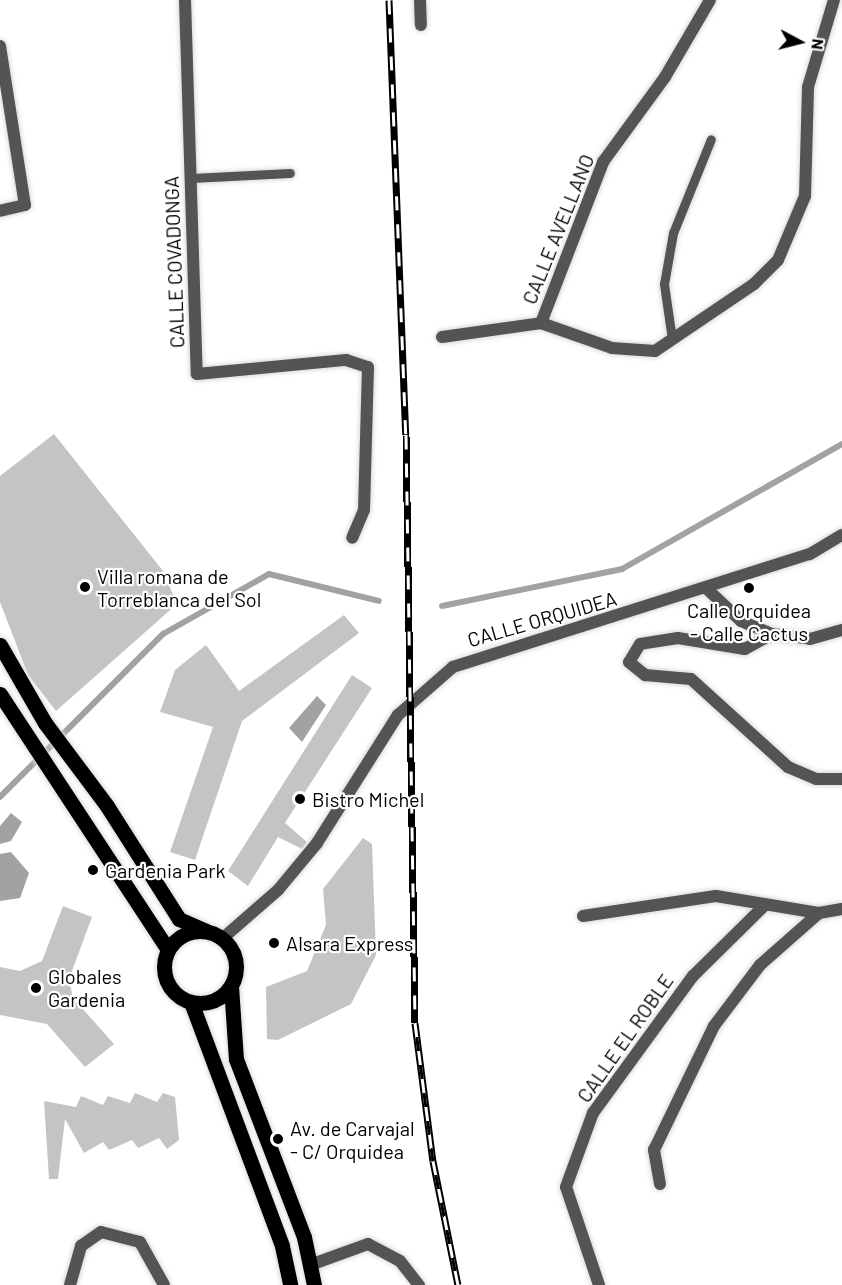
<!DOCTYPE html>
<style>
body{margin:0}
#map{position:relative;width:842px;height:1285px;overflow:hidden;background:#fff;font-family:Barlow,sans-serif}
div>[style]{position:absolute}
.water>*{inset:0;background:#a2a2a2}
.stream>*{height:6px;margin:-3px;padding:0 3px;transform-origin:3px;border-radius:3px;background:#a2a2a2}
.building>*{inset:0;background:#c4c4c4}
.roads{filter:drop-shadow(0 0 2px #dbdbdb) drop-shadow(0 0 2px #dbdbdb)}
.lane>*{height:9px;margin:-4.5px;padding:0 4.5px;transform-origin:4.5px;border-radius:4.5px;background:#545454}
.street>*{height:12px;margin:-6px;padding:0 6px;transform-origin:6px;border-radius:6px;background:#545454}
.primary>*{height:15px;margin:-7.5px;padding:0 7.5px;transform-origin:7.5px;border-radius:7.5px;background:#000}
.primary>.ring{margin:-7.5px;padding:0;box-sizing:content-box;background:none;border:15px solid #000;border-radius:50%}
.rail>*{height:7px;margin-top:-3.5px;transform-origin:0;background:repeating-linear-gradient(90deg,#fff 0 14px,#000 0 28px);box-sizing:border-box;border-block:2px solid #000}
.dots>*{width:16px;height:16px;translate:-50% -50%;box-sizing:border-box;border:3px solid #fff;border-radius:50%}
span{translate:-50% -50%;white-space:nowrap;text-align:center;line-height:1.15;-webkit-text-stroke:4.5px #fff;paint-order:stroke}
.street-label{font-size:20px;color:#000}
.poi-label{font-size:20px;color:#000}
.left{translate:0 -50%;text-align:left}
.north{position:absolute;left:770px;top:12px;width:60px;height:60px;-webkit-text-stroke:4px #fff;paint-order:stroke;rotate:97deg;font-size:16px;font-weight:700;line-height:24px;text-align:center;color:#000}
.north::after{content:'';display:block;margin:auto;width:21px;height:27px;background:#000;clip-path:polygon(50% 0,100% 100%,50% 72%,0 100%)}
</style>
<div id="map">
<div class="water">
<i style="clip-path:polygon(317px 696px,326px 705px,302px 742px,289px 728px)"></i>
<i style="clip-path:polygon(11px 813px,22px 822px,11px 841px,0 844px,0 826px)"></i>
<i style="clip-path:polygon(11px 852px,29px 873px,20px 898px,0 901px,0 854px)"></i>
</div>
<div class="stream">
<i style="left:442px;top:606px;width:184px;rotate:-11.6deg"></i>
<i style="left:622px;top:569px;width:253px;rotate:-29.6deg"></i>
<i style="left:0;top:797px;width:231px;rotate:-45deg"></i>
<i style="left:163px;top:634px;width:122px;rotate:-29.5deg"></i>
<i style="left:269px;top:574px;width:113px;rotate:13.8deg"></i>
</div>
<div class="building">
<i style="clip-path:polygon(54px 434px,163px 571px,177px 604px,56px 711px,28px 675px,0 602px,0 476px)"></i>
<i style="clip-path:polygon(344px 615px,359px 633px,242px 721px,195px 860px,170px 852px,213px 727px,160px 712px,175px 670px,206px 645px,239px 691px)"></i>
<i style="clip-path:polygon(352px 675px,372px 688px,285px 823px,307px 842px,302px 849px,278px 837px,248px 886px,228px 871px)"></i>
<i style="clip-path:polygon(363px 838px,372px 844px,376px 955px,351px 1004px,278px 1040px,267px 1039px,266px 987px,307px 971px,326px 925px,323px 889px)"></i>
<i style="clip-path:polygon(63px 906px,92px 917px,69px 979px,73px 998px,114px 1044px,85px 1067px,47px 1024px,0 1015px,0 967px,20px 971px,42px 961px)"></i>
<i style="clip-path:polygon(135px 1093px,157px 1102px,163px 1093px,175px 1097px,179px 1140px,167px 1149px,159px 1138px,138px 1148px,132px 1140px,109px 1150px,103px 1142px,84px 1153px,65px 1119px,58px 1179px,49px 1179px,44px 1101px,76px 1107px,81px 1096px,103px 1105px,108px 1096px,130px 1103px)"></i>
</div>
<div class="roads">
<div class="lane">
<i style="left:191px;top:178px;width:99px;rotate:-2.9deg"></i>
<i style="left:672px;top:339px;width:56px;rotate:-98.3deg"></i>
<i style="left:664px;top:284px;width:52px;rotate:-80deg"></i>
<i style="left:673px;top:233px;width:101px;rotate:-68deg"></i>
</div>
<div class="street">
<i style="left:185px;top:0;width:374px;rotate:88.2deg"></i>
<i style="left:197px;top:374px;width:150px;rotate:-5.4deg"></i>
<i style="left:346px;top:360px;width:23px;rotate:18deg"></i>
<i style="left:368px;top:367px;width:143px;rotate:91.6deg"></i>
<i style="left:364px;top:510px;width:30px;rotate:113deg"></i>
<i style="left:420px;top:0;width:25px;rotate:88deg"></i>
<i style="left:0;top:46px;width:161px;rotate:81.1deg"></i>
<i style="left:25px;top:205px;width:26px;rotate:167deg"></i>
<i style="left:541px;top:323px;width:173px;rotate:-68.9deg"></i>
<i style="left:603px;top:162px;width:105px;rotate:-53.9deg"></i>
<i style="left:665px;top:77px;width:89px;rotate:-59.7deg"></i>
<i style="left:442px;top:337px;width:100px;rotate:-8deg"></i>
<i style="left:541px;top:323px;width:75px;rotate:19.4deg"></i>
<i style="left:612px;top:348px;width:43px;rotate:4deg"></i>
<i style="left:655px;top:351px;width:120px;rotate:-34.1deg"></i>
<i style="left:754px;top:284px;width:34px;rotate:-45deg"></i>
<i style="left:778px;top:260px;width:69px;rotate:-67.1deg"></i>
<i style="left:805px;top:196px;width:109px;rotate:-88.4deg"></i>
<i style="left:808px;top:87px;width:91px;rotate:-73.4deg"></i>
<i style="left:706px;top:588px;width:48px;rotate:43.3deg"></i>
<i style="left:741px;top:621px;width:34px;rotate:23deg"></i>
<i style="left:772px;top:634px;width:38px;rotate:7deg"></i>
<i style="left:810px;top:639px;width:33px;rotate:-16deg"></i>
<i style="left:772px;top:634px;width:31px;rotate:151deg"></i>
<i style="left:745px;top:649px;width:68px;rotate:-170.7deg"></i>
<i style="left:678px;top:638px;width:38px;rotate:171deg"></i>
<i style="left:640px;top:644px;width:21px;rotate:121deg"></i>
<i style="left:629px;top:662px;width:21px;rotate:39deg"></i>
<i style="left:645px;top:675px;width:46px;rotate:5deg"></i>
<i style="left:691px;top:679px;width:131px;rotate:42.2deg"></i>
<i style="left:788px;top:767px;width:30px;rotate:23deg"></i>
<i style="left:816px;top:779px;width:26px"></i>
<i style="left:583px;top:916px;width:134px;rotate:-8.6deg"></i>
<i style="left:716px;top:896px;width:104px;rotate:9.4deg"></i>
<i style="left:819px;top:913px;width:23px;rotate:-10deg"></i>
<i style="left:223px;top:938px;width:73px;rotate:-41.1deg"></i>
<i style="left:278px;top:890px;width:61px;rotate:-50.3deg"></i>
<i style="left:317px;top:843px;width:151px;rotate:-57.7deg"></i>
<i style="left:398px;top:715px;width:73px;rotate:-41.1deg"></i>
<i style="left:453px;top:667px;width:374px;rotate:-17.6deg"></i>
<i style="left:810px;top:554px;width:37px;rotate:-31deg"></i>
<i style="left:660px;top:1184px;width:35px;rotate:-100deg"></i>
<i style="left:654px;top:1150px;width:138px;rotate:-64.2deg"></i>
<i style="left:714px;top:1026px;width:76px;rotate:-53deg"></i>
<i style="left:760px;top:965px;width:79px;rotate:-41.4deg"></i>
<i style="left:310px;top:1265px;width:62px;rotate:-19.9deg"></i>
<i style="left:368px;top:1244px;width:36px;rotate:28deg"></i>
<i style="left:400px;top:1261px;width:31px;rotate:52deg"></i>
<i style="left:70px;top:1285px;width:41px;rotate:-74.2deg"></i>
<i style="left:81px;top:1246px;width:24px;rotate:-35deg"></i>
<i style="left:101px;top:1232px;width:40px;rotate:14.4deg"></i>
<i style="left:140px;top:1242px;width:49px;rotate:60.8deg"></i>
<i style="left:599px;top:1285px;width:103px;rotate:-108.6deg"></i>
<i style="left:566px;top:1187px;width:79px;rotate:-70deg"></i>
<i style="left:593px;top:1113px;width:170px;rotate:-53.9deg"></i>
<i style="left:693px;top:976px;width:100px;rotate:-44.6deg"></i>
</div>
<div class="primary">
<i style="left:0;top:645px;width:90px;rotate:60deg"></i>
<i style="left:45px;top:723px;width:104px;rotate:53.2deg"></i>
<i style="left:107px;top:806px;width:134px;rotate:57.5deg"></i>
<i style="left:179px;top:919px;width:30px;rotate:24deg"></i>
<i style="left:0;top:694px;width:306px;rotate:56.7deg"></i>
<i class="ring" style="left:164px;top:931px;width:57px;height:57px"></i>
<i style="left:231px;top:986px;width:73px;rotate:86.1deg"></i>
<i style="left:236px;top:1059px;width:191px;rotate:69.1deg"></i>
<i style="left:304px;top:1237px;width:49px;rotate:78.2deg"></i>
<i style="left:191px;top:1002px;width:260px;rotate:69.5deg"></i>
<i style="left:282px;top:1246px;width:40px;rotate:78deg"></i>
</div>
</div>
<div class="rail">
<i style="left:389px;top:0;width:435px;rotate:87.8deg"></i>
<i style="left:406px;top:435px;width:588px;rotate:89.12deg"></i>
<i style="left:415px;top:1023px;width:139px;rotate:82.6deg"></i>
<i style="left:433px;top:1161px;width:126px;rotate:78.6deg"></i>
</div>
<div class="dots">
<i style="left:85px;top:587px;background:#000"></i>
<i style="left:749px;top:588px;background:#000"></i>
<i style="left:300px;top:799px;background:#000"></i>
<i style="left:93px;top:870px;background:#000"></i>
<i style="left:274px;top:943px;background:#000"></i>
<i style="left:36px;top:988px;background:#000"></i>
<i style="left:278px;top:1139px;background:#000"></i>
</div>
<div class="street-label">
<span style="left:558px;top:229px;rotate:-68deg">CALLE AVELLANO</span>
<span style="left:174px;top:262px;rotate:-92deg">CALLE COVADONGA</span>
<span style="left:542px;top:619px;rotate:-16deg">CALLE ORQUIDEA</span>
<span style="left:625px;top:1038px;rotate:-55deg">CALLE EL ROBLE</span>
</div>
<div class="poi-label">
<span class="left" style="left:97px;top:588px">Villa romana de<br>Torreblanca del Sol</span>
<span style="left:749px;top:622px">Calle Orquidea<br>- Calle Cactus</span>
<span class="left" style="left:312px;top:799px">Bistro Michel</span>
<span class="left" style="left:105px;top:870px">Gardenia Park</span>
<span class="left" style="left:286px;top:943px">Alsara Express</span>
<span class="left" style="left:48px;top:988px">Globales<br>Gardenia</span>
<span class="left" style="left:290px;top:1140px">Av. de Carvajal<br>- C/ Orquidea</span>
</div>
<div class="north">N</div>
</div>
